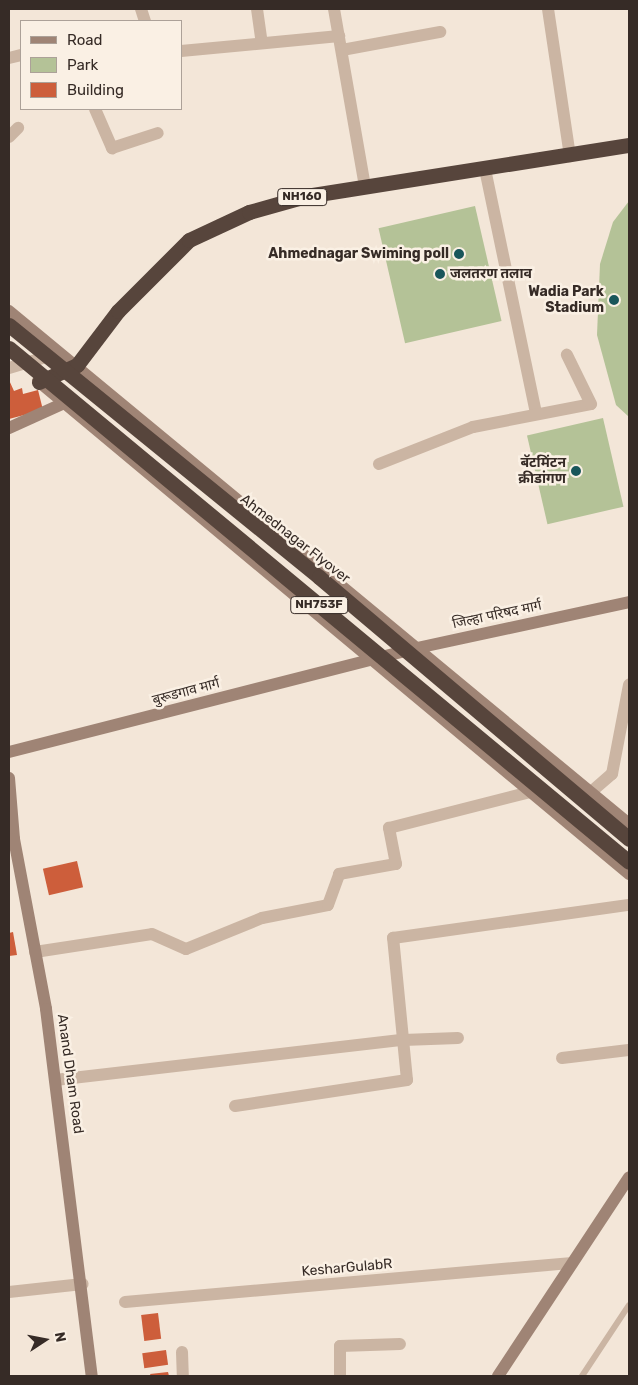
<!DOCTYPE html>
<meta charset="utf-8">
<style>
body{margin:0}
#map{position:relative;width:638px;height:1385px;overflow:hidden;background:#f3e6d8;font-family:Rubik,"Noto Sans Devanagari",sans-serif}
div>[style]{position:absolute}
.green>*{inset:0;background:#b4c297;transform-origin:0 0}
.building>*{inset:0;background:#cd5e3b;transform-origin:0 0}
.lane>*{height:6px;margin:-3px;padding:0 3px;transform-origin:3px;border-radius:3px;background:#cbb5a3}
.street>*{height:12px;margin:-6px;padding:0 6px;transform-origin:6px;border-radius:6px;background:#cbb5a3}
.secondary>*{height:12px;margin:-6px;padding:0 6px;transform-origin:6px;border-radius:6px;background:#9f8475}
.highway>*{height:15px;margin:-7.5px;padding:0 7.5px;transform-origin:7.5px;border-radius:7.5px;background:#57453c}
.highway-bridge>*{height:15px;margin:-7.5px;padding:0 7.5px;transform-origin:7.5px;border-radius:7.5px;background:#57453c}
.dots>*{width:14px;height:14px;translate:-50% -50%;box-sizing:border-box;border:2px solid #faf0e4;border-radius:50%}
span{translate:-50% -50%;white-space:nowrap;text-align:center;line-height:1.15;-webkit-text-stroke:5px #faf0e4;paint-order:stroke}
.shield-label span{padding:1px 4px;background:#faf0e4;border:1px solid;border-radius:4px;-webkit-text-stroke-width:0}
.shield-label{font-size:12px;color:#362b26;font-weight:700}
.poi-label{font-size:14px;color:#362b26;font-weight:700}
.right{translate:-100% -50%;text-align:right}
.left{translate:0 -50%;text-align:left}
.street-label{font-size:14px;color:#362b26}
.frame{position:absolute;inset:0;border:10px solid #362b26;pointer-events:none}
.legend{position:absolute;left:20px;top:20px;width:162px;height:90px;box-sizing:border-box;background:#faf0e4;border:1px solid #aca198;margin:0;padding:6px 9px;list-style:none;font-size:15px;color:#362b26}
.legend li{display:flex;align-items:center;gap:10px;height:25px}
.legend b{width:25px;border:1px solid #aca198}
.north{position:absolute;left:20px;top:1315px;width:50px;height:50px;-webkit-text-stroke:4px #faf0e4;paint-order:stroke;rotate:79deg;font-size:14px;font-weight:700;line-height:20px;text-align:center;color:#362b26}
.north::after{content:'';display:block;margin:auto;width:18px;height:22px;background:#362b26;clip-path:polygon(50% 0,100% 100%,50% 72%,0 100%)}
</style>
<div id="map">
<div class="green">
<i style="clip-path:polygon(629px 201px,629px 417px,616px 405px,597px 335px,600px 264px,613px 222px)"></i>
<i style="left:475px;top:206px;width:118px;height:99px;rotate:77deg"></i>
<i style="left:603px;top:418px;width:91px;height:78px;rotate:77deg"></i>
</div>
<div class="building">
<i style="clip-path:polygon(9px 380px,14px 391px,22px 388px,23px 394px,38px 390px,43px 410px,9px 419px)"></i>
<i style="left:77px;top:861px;width:27px;height:35px;rotate:77deg"></i>
<i style="clip-path:polygon(13px 932px,17px 955px,9px 956px,9px 933px)"></i>
<i style="left:158px;top:1313px;width:26px;height:17px;rotate:83deg"></i>
<i style="left:166px;top:1350px;width:15px;height:24px;rotate:82deg"></i>
<i style="clip-path:polygon(168px 1372px,169px 1376px,151px 1376px,150px 1374px)"></i>
</div>
<div class="lane">
<i style="left:582px;top:1376px;width:85px;rotate:-56.5deg"></i>
</div>
<div class="street">
<i style="left:141px;top:9px;width:13px;rotate:72deg"></i>
<i style="left:257px;top:9px;width:34px;rotate:82deg"></i>
<i style="left:334px;top:9px;width:181px;rotate:80.1deg"></i>
<i style="left:548px;top:9px;width:149px;rotate:81.5deg"></i>
<i style="left:342px;top:50px;width:100px;rotate:-10.4deg"></i>
<i style="left:181px;top:51px;width:159px;rotate:-5.4deg"></i>
<i style="left:9px;top:58px;width:12px;rotate:-14deg"></i>
<i style="left:95px;top:109px;width:43px;rotate:66.4deg"></i>
<i style="left:112px;top:148px;width:48px;rotate:-18.1deg"></i>
<i style="left:9px;top:137px;width:13px;rotate:-45deg"></i>
<i style="left:485px;top:169px;width:250px;rotate:78.2deg"></i>
<i style="left:9px;top:368px;width:49px;rotate:-16.6deg"></i>
<i style="left:379px;top:464px;width:101px;rotate:-21.5deg"></i>
<i style="left:473px;top:427px;width:120px;rotate:-11deg"></i>
<i style="left:591px;top:404px;width:55px;rotate:-116.1deg"></i>
<i style="left:591px;top:792px;width:28px;rotate:-41deg"></i>
<i style="left:612px;top:774px;width:91px;rotate:-79.2deg"></i>
<i style="left:35px;top:952px;width:118px;rotate:-8.7deg"></i>
<i style="left:152px;top:934px;width:37px;rotate:24deg"></i>
<i style="left:186px;top:949px;width:82px;rotate:-22.2deg"></i>
<i style="left:262px;top:918px;width:67px;rotate:-11.1deg"></i>
<i style="left:328px;top:905px;width:33px;rotate:-70deg"></i>
<i style="left:339px;top:874px;width:58px;rotate:-10deg"></i>
<i style="left:396px;top:864px;width:37px;rotate:-101deg"></i>
<i style="left:389px;top:828px;width:146px;rotate:-14.3deg"></i>
<i style="left:562px;top:1058px;width:67px;rotate:-6.8deg"></i>
<i style="left:55px;top:1080px;width:350px;rotate:-6.6deg"></i>
<i style="left:403px;top:1040px;width:55px;rotate:-2.1deg"></i>
<i style="left:235px;top:1106px;width:174px;rotate:-8.6deg"></i>
<i style="left:407px;top:1080px;width:143px;rotate:-95.6deg"></i>
<i style="left:393px;top:938px;width:238px;rotate:-8deg"></i>
<i style="left:9px;top:1292px;width:74px;rotate:-6.2deg"></i>
<i style="left:125px;top:1302px;width:449px;rotate:-5deg"></i>
<i style="left:182px;top:1352px;width:24px;rotate:88deg"></i>
<i style="left:340px;top:1376px;width:30px;rotate:-90deg"></i>
<i style="left:340px;top:1346px;width:60px;rotate:-1.9deg"></i>
</div>
<div class="secondary">
<i style="left:9px;top:311px;width:805px;rotate:39.61deg"></i>
<i style="left:38px;top:381px;width:770px;rotate:39.83deg"></i>
<i style="left:9px;top:428px;width:60px;rotate:-24.4deg"></i>
<i style="left:9px;top:752px;width:421px;rotate:-14.3deg"></i>
<i style="left:417px;top:648px;width:217px;rotate:-12.2deg"></i>
<i style="left:9px;top:778px;width:61px;rotate:85.3deg"></i>
<i style="left:14px;top:839px;width:173px;rotate:79.3deg"></i>
<i style="left:46px;top:1009px;width:370px;rotate:82.9deg"></i>
<i style="left:498px;top:1376px;width:238px;rotate:-56.6deg"></i>
</div>
<div class="highway">
<i style="left:39px;top:382px;width:42px;rotate:-24.1deg"></i>
<i style="left:77px;top:365px;width:68px;rotate:-52.8deg"></i>
<i style="left:118px;top:311px;width:100px;rotate:-45deg"></i>
<i style="left:189px;top:240px;width:66px;rotate:-25deg"></i>
<i style="left:249px;top:212px;width:59px;rotate:-15.7deg"></i>
<i style="left:306px;top:196px;width:327px;rotate:-9deg"></i>
</div>
<div class="highway-bridge">
<i style="left:9px;top:325px;width:400px;rotate:39.1deg"></i>
<i style="left:319px;top:577px;width:406px;rotate:40.2deg"></i>
<i style="left:9px;top:348px;width:805px;rotate:39.66deg"></i>
</div>
<div class="dots">
<i style="left:459px;top:254px;background:#19565a"></i>
<i style="left:440px;top:274px;background:#19565a"></i>
<i style="left:614px;top:300px;background:#19565a"></i>
<i style="left:576px;top:471px;background:#19565a"></i>
</div>
<div class="shield-label">
<span style="left:302px;top:197px">NH160</span>
<span style="left:319px;top:605px">NH753F</span>
</div>
<div class="poi-label">
<span class="right" style="left:449px;top:254px">Ahmednagar Swiming poll</span>
<span class="left" style="left:450px;top:274px">जलतरण तलाव</span>
<span class="right" style="left:604px;top:300px">Wadia Park<br>Stadium</span>
<span class="right" style="left:566px;top:471px">बॅटमिंटन<br>क्रीडांगण</span>
</div>
<div class="street-label">
<span style="left:295px;top:539px;rotate:38deg">Ahmednagar Flyover</span>
<span style="left:497px;top:615px;rotate:-12deg">जिल्हा परिषद मार्ग</span>
<span style="left:186px;top:692px;rotate:-15deg">बुरूडगाव मार्ग</span>
<span style="left:70px;top:1074px;rotate:82deg">Anand Dham Road</span>
<span style="left:347px;top:1268px;rotate:-5deg">KesharGulabR</span>
</div>
<div class="frame"></div>
<ul class="legend">
<li><b style="height:6px;background:#9f8475"></b>Road</li>
<li><b style="height:14px;background:#b4c297"></b>Park</li>
<li><b style="height:14px;background:#cd5e3b"></b>Building</li>
</ul>
<div class="north">N</div>
</div>
